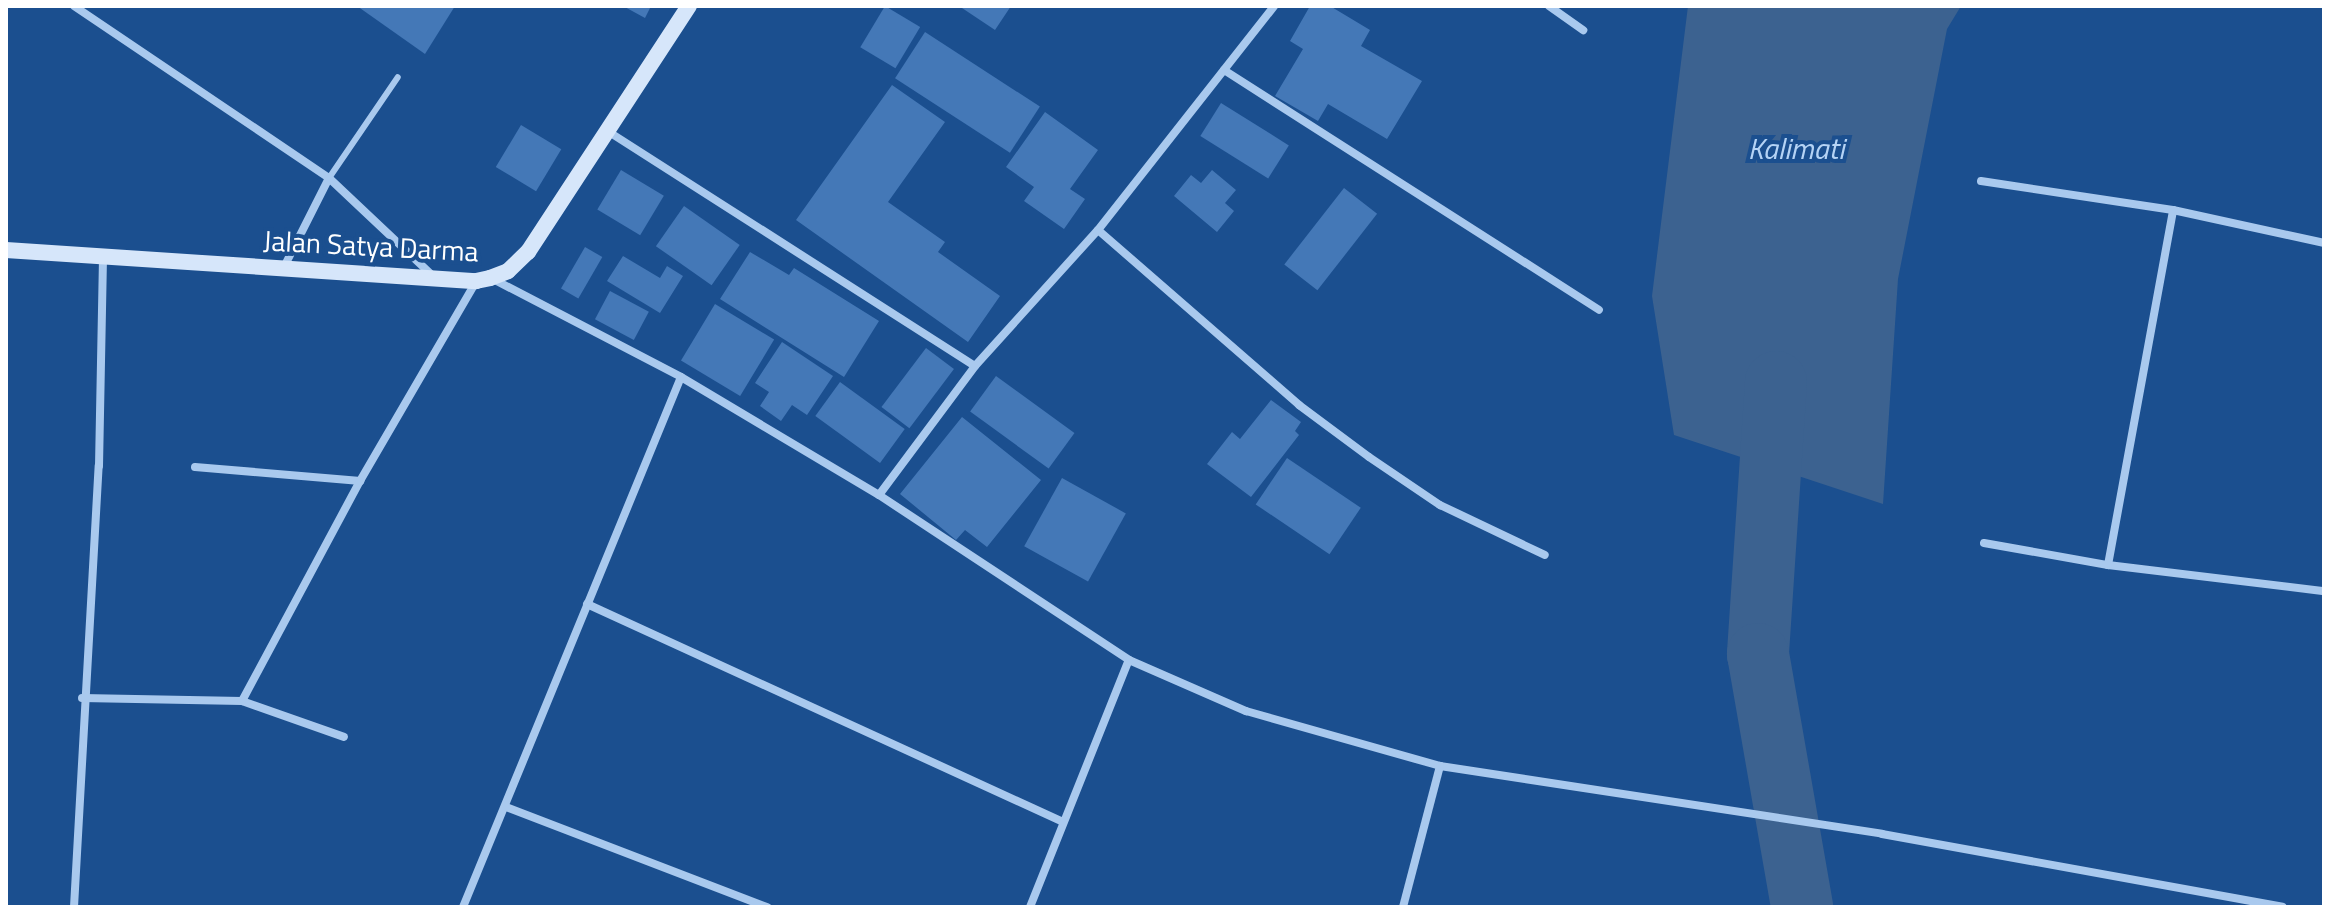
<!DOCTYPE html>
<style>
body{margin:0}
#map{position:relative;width:2330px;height:913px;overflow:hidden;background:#1b4f8f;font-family:"Titillium Web",sans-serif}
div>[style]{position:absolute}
.water>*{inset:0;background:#3c6290}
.river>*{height:62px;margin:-31px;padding:0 31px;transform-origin:31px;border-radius:31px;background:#3c6290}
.building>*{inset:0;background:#4478b7;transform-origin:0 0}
.service>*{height:6px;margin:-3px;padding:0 3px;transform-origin:3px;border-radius:3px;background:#a9c9ee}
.minor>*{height:8px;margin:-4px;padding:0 4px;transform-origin:4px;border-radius:4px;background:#a9c9ee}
.secondary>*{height:16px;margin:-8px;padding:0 8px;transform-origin:8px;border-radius:8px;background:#d6e6fa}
span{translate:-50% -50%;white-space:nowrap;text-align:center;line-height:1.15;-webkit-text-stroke:8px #1b4f8f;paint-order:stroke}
.street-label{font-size:28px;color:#fff}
.water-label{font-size:30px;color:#b5d3f5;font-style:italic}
.frame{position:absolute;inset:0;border:8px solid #fff;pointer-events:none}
</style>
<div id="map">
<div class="water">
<i style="clip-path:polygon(1688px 6px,1961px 6px,1947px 29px,1898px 279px,1883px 504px,1674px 435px,1652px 296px)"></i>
</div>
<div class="river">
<i style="left:1776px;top:382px;width:273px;rotate:93.8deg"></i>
<i style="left:1758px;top:654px;width:257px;rotate:80.1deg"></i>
</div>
<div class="building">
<i style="clip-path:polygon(357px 6px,455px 6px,425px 54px)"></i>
<i style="clip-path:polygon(623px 6px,651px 6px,645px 18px)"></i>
<i style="left:885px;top:6px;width:41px;height:48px;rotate:31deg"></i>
<i style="clip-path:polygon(959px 6px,1011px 6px,995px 30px)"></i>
<i style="clip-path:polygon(1310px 6px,1330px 6px,1370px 30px,1361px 46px,1422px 81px,1387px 139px,1328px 104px,1318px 121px,1275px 96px,1303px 49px,1290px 41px)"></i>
<i style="left:925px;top:32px;width:137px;height:55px;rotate:33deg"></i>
<i style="clip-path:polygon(892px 85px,945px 122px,888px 202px,945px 242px,938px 252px,1000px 296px,968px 342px,796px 220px)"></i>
<i style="left:1221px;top:103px;width:80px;height:39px;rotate:32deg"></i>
<i style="clip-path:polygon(1045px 112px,1098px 150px,1070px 189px,1085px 199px,1064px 229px,1024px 201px,1034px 187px,1006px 167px)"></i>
<i style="left:521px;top:125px;width:47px;height:49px;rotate:31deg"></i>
<i style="left:621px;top:170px;width:50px;height:46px;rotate:31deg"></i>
<i style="clip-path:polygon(1212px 170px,1236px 190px,1225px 203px,1234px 211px,1217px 232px,1174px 196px,1191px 175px,1201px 183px)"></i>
<i style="left:1344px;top:188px;width:42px;height:97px;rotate:38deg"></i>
<i style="left:684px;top:206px;width:68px;height:49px;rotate:35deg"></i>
<i style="left:585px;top:247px;width:20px;height:48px;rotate:30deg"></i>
<i style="clip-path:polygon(750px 252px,789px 275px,794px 268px,879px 321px,844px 377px,720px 299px)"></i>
<i style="clip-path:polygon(623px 256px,660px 278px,667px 266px,683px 276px,660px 313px,607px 281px)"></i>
<i style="left:610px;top:291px;width:44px;height:32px;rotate:28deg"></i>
<i style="left:715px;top:304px;width:69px;height:66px;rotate:31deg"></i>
<i style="clip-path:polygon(782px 342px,833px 376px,807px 415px,792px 405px,781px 421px,760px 406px,769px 392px,755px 383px)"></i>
<i style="left:926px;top:348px;width:35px;height:74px;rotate:37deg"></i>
<i style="left:996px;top:376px;width:97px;height:44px;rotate:36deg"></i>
<i style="left:840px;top:382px;width:80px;height:42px;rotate:36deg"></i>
<i style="clip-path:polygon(1271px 400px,1301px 422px,1295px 431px,1299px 435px,1251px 497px,1207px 464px,1232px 432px,1240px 439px)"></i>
<i style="clip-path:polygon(962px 417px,1041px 480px,987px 547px,965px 530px,956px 540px,900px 494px)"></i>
<i style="left:1287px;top:458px;width:89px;height:56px;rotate:34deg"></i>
<i style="left:1062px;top:478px;width:73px;height:78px;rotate:29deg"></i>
</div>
<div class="service">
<i style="left:329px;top:178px;width:122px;rotate:-55.7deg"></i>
</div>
<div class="minor">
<i style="left:74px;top:6px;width:308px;rotate:34deg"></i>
<i style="left:329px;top:178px;width:143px;rotate:43.3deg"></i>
<i style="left:1549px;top:6px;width:42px;rotate:35.2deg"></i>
<i style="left:1224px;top:70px;width:445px;rotate:32.6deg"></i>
<i style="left:609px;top:132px;width:434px;rotate:32.6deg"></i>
<i style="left:1981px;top:181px;width:194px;rotate:8.6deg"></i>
<i style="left:2173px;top:210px;width:155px;rotate:12.3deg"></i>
<i style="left:1098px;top:230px;width:267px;rotate:41deg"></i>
<i style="left:1299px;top:405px;width:87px;rotate:36.6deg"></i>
<i style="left:1369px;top:457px;width:86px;rotate:34.1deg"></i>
<i style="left:1440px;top:505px;width:116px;rotate:25.5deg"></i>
<i style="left:284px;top:267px;width:100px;rotate:-63.2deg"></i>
<i style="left:491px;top:278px;width:214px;rotate:27.5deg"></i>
<i style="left:681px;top:377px;width:230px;rotate:30.8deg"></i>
<i style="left:879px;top:495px;width:300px;rotate:33.4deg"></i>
<i style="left:1129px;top:660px;width:128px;rotate:23.6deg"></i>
<i style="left:1246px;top:711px;width:202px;rotate:15.8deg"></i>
<i style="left:1440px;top:766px;width:447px;rotate:8.7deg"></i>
<i style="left:1882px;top:834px;width:407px;rotate:10.3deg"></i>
<i style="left:195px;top:467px;width:166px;rotate:4.8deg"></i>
<i style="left:879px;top:495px;width:161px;rotate:-53.3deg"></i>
<i style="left:975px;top:366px;width:183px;rotate:-47.9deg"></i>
<i style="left:1098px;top:230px;width:285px;rotate:-51.8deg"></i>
<i style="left:1984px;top:543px;width:126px;rotate:10.1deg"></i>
<i style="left:2108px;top:565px;width:218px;rotate:6.9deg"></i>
<i style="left:2108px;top:565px;width:361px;rotate:-79.6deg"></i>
<i style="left:587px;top:604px;width:521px;rotate:24.6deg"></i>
<i style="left:82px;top:698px;width:160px;rotate:1.1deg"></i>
<i style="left:242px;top:701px;width:108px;rotate:19.4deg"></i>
<i style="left:242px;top:701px;width:250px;rotate:-61.8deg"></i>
<i style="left:360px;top:481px;width:230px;rotate:-59.8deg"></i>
<i style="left:506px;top:807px;width:280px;rotate:21deg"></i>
<i style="left:74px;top:907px;width:442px;rotate:-86.8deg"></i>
<i style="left:99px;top:466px;width:209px;rotate:-88.9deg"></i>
<i style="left:463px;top:907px;width:573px;rotate:-67.64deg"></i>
<i style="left:1030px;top:907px;width:266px;rotate:-68.2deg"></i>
<i style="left:1403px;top:907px;width:146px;rotate:-75.3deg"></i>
</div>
<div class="secondary">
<i style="left:6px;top:250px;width:471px;rotate:3.8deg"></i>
<i style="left:476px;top:281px;width:14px;rotate:-12deg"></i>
<i style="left:490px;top:278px;width:19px;rotate:-21deg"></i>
<i style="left:508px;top:271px;width:28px;rotate:-44deg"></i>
<i style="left:528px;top:252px;width:294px;rotate:-56.8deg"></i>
</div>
<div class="street-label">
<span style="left:371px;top:246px;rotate:3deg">Jalan Satya Darma</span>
</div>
<div class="water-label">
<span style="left:1796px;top:148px">Kalimati</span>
</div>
<div class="frame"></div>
</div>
